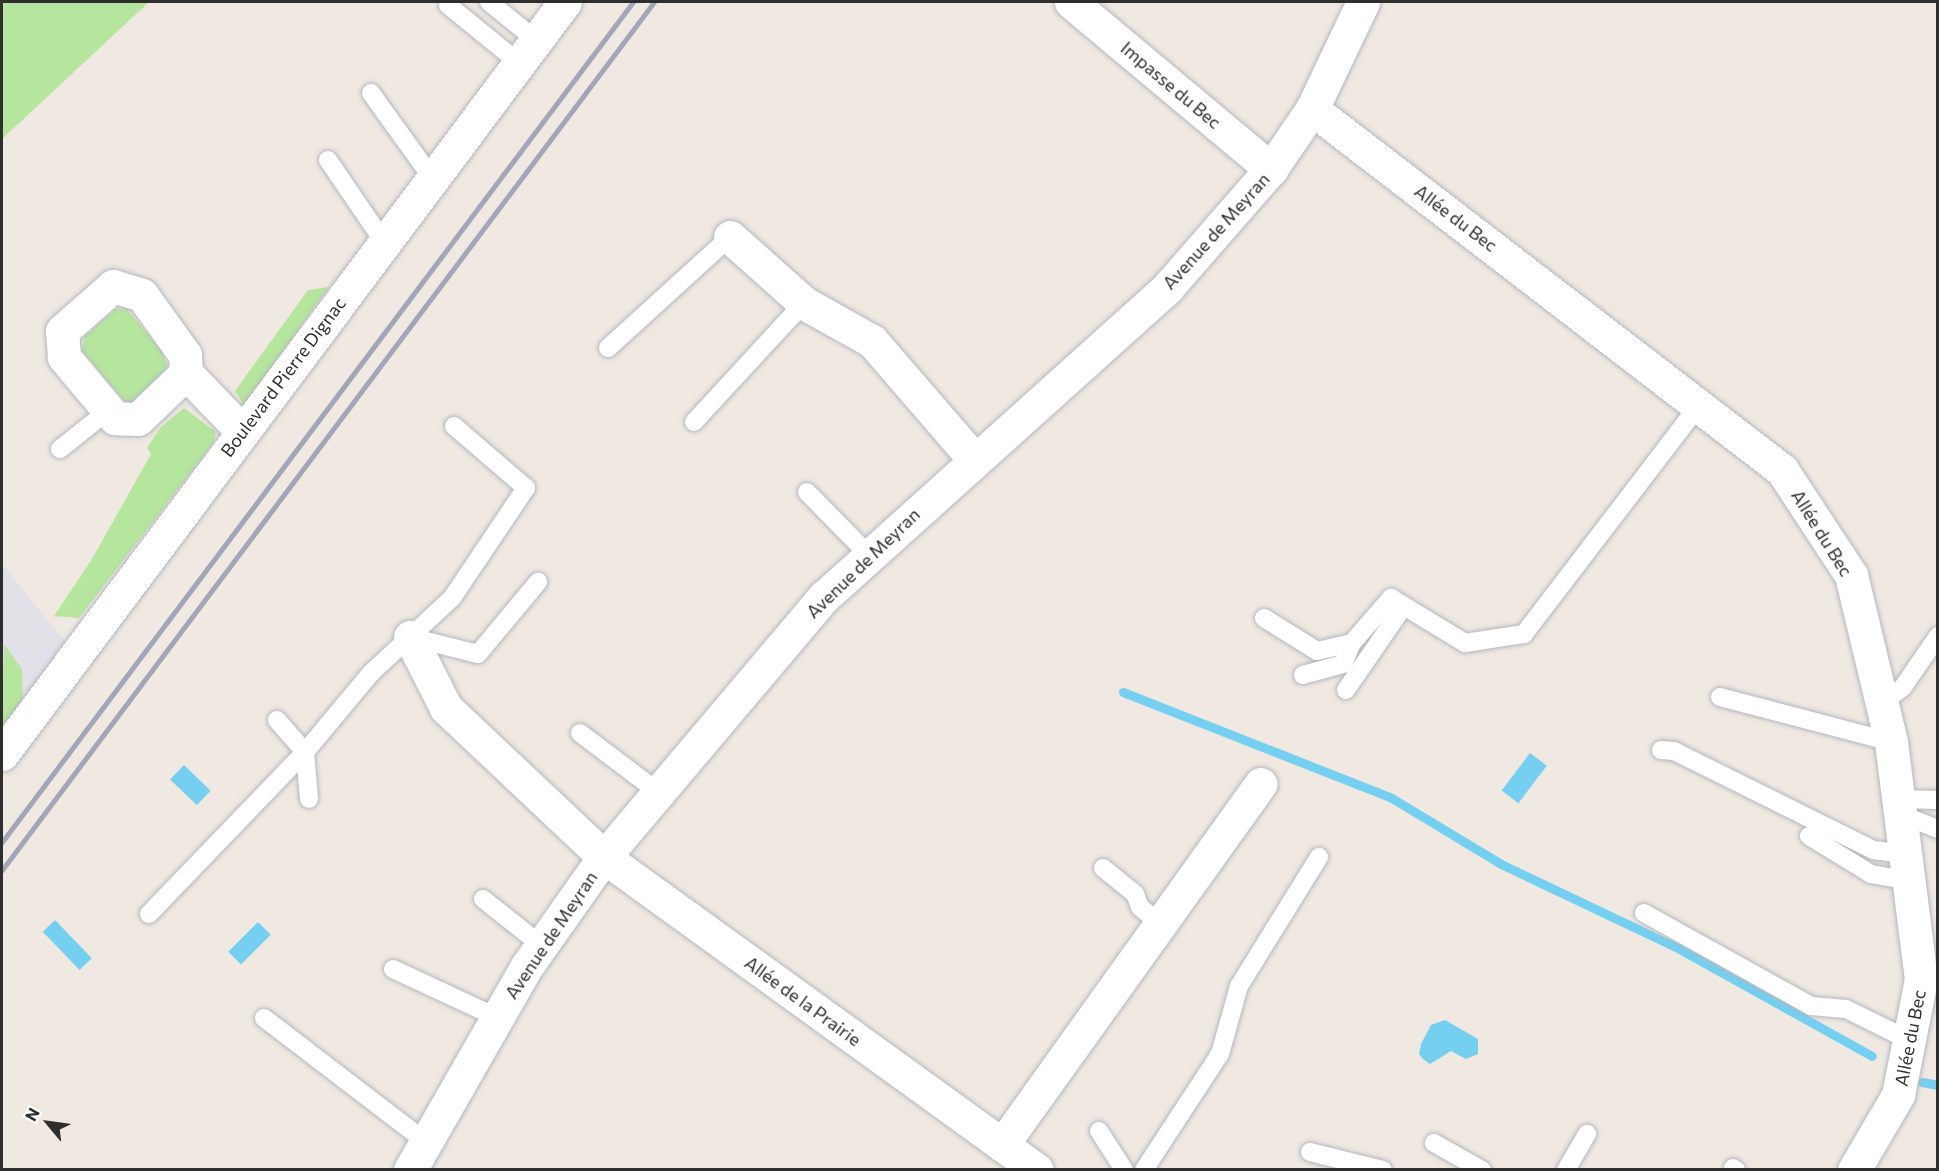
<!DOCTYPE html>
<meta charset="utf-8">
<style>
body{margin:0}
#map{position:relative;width:1939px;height:1171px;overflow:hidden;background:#efe9e1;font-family:Commissioner,sans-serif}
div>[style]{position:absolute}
.industrial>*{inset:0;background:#e3e1e8}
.green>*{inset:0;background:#b6e59e}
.water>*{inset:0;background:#75cff0;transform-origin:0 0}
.stream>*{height:9px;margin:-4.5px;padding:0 4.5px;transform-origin:4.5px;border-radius:4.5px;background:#75cff0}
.roads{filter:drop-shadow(0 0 2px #b4b7c1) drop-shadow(0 0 2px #b4b7c1)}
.lane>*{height:18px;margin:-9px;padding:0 9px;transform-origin:9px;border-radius:9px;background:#fff}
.street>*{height:33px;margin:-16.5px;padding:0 16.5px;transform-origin:16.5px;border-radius:16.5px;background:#fff}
.rail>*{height:4.5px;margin:-2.25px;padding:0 2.25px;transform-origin:2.25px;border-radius:2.25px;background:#a3a6b8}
span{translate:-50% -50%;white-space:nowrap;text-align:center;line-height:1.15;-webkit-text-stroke:5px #fff;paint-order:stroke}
.street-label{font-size:18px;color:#2e2e2e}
.frame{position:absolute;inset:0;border:3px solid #2e2e2e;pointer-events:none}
.north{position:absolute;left:18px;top:1093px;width:60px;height:60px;-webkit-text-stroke:4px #fff;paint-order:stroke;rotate:299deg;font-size:16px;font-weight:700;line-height:24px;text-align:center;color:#2e2e2e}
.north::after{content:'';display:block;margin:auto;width:21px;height:27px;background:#2e2e2e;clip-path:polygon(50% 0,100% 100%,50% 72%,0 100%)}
</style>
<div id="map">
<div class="industrial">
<i style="clip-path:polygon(2px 564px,72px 650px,2px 748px)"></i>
</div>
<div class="green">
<i style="clip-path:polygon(2px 2px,149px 2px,2px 139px)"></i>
<i style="clip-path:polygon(329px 287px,244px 405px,235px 391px,308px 290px)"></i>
<i style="clip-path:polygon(126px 308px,162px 351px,167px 366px,158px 386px,130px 408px,82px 351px,85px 336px,116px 309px)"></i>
<i style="clip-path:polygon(184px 408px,216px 432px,214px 442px,79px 618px,54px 616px,92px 559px,151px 454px,147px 448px,161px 427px)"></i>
<i style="clip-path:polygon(4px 644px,22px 669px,23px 704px,2px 732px)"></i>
</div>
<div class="water">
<i style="left:1530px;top:753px;width:21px;height:47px;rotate:37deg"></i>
<i style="left:184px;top:765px;width:37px;height:20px;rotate:44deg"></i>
<i style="left:55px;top:920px;width:53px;height:17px;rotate:46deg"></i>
<i style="left:258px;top:922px;width:18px;height:42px;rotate:45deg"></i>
<i style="clip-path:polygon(1445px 1020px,1478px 1039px,1478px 1054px,1466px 1059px,1451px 1051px,1430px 1064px,1423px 1059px,1419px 1054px,1421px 1044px,1431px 1025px)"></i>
</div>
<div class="stream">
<i style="left:1123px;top:692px;width:287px;rotate:21.5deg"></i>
<i style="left:1390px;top:797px;width:130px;rotate:31.1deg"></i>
<i style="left:1501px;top:864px;width:194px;rotate:25.4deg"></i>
<i style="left:1676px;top:947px;width:224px;rotate:29.1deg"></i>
<i style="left:1922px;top:1082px;width:16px;rotate:11deg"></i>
</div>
<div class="roads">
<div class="lane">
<i style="left:489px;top:2px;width:60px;rotate:39deg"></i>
<i style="left:448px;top:5px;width:92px;rotate:39.2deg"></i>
<i style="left:371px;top:93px;width:105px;rotate:54.3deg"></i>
<i style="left:328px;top:160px;width:99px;rotate:55.7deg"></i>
<i style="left:608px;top:348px;width:165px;rotate:-42.3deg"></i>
<i style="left:694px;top:422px;width:162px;rotate:-47.3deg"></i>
<i style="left:60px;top:449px;width:63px;rotate:-38.5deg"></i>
<i style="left:807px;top:492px;width:88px;rotate:45.5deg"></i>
<i style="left:1264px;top:618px;width:62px;rotate:31.9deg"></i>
<i style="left:1317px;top:651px;width:36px;rotate:-13deg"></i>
<i style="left:410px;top:637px;width:70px;rotate:14deg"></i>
<i style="left:478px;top:654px;width:94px;rotate:-50.2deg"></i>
<i style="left:1303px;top:675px;width:41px;rotate:-15.4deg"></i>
<i style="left:1343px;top:664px;width:23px;rotate:-67deg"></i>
<i style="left:1352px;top:643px;width:60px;rotate:-49.1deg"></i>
<i style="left:1391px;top:598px;width:87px;rotate:31.3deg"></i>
<i style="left:1465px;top:643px;width:60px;rotate:-8.7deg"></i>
<i style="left:1524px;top:634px;width:290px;rotate:-52.6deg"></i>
<i style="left:1346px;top:690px;width:101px;rotate:-55.5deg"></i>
<i style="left:1720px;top:697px;width:177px;rotate:14.7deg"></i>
<i style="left:1882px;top:703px;width:26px;rotate:-37deg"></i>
<i style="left:1903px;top:687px;width:62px;rotate:-55.5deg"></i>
<i style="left:277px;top:720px;width:43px;rotate:48.8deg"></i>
<i style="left:305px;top:752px;width:47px;rotate:85.1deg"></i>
<i style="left:580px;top:733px;width:98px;rotate:37.1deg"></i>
<i style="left:1661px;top:750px;width:13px;rotate:4deg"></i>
<i style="left:1674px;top:751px;width:222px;rotate:26.4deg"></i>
<i style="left:1873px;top:850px;width:33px;rotate:7deg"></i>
<i style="left:1898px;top:799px;width:40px;rotate:1.4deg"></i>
<i style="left:1900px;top:814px;width:41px;rotate:21.5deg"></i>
<i style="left:1809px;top:836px;width:73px;rotate:31.5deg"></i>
<i style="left:1871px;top:874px;width:39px;rotate:10deg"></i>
<i style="left:1103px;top:868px;width:41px;rotate:39.1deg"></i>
<i style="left:1135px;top:894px;width:14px;rotate:69deg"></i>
<i style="left:1140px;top:907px;width:26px;rotate:40deg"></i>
<i style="left:483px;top:899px;width:74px;rotate:38.4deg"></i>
<i style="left:1644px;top:913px;width:191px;rotate:29.1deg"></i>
<i style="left:1811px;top:1006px;width:35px;rotate:5deg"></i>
<i style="left:1846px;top:1009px;width:70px;rotate:26.2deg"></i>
<i style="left:149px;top:914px;width:225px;rotate:-46.1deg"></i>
<i style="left:305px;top:752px;width:103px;rotate:-50.1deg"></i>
<i style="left:371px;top:673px;width:110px;rotate:-42.8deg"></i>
<i style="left:452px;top:598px;width:133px;rotate:-56.1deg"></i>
<i style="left:526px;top:488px;width:95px;rotate:-139.3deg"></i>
<i style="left:393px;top:969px;width:114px;rotate:25deg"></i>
<i style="left:264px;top:1018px;width:203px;rotate:37.4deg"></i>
<i style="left:1099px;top:1131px;width:46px;rotate:57.3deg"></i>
<i style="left:1434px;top:1143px;width:55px;rotate:29.4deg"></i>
<i style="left:1310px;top:1152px;width:75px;rotate:13.9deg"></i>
<i style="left:1733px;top:1168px;width:4px;rotate:34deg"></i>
<i style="left:1144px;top:1170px;width:139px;rotate:-56.8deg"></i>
<i style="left:1220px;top:1054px;width:71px;rotate:-74.4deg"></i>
<i style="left:1239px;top:986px;width:152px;rotate:-58.2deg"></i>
<i style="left:1566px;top:1170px;width:42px;rotate:-59.7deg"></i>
</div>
<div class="street">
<i style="left:1071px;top:2px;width:261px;rotate:39.9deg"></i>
<i style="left:1312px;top:109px;width:593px;rotate:37.53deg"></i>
<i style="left:1782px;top:470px;width:126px;rotate:56.7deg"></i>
<i style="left:1851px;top:575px;width:172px;rotate:76.5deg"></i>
<i style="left:1891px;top:742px;width:239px;rotate:82.8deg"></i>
<i style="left:1921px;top:979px;width:118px;rotate:101.2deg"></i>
<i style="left:1898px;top:1095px;width:87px;rotate:120.4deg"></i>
<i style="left:730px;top:237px;width:99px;rotate:41.7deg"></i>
<i style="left:804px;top:303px;width:78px;rotate:29.2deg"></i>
<i style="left:872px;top:341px;width:156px;rotate:49.2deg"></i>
<i style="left:186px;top:373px;width:66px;rotate:136.2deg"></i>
<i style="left:138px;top:419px;width:23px;rotate:-178deg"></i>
<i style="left:115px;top:418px;width:80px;rotate:-129.9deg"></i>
<i style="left:64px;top:357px;width:26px;rotate:-94deg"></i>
<i style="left:62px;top:331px;width:68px;rotate:-41.4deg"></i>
<i style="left:113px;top:286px;width:30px;rotate:17deg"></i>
<i style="left:142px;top:295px;width:74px;rotate:54.4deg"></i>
<i style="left:185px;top:355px;width:18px;rotate:87deg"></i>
<i style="left:186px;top:373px;width:81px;rotate:46deg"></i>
<i style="left:410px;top:637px;width:80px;rotate:63.1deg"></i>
<i style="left:446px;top:708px;width:217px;rotate:43.3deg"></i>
<i style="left:604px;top:857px;width:534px;rotate:35.86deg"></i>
<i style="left:2px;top:754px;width:939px;rotate:-53.18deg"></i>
<i style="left:1002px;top:1145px;width:444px;rotate:-54.4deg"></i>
<i style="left:410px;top:1170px;width:235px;rotate:-60.2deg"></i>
<i style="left:527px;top:966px;width:133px;rotate:-54.8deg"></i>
<i style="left:604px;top:857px;width:341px;rotate:-49.8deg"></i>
<i style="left:824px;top:597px;width:463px;rotate:-42deg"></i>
<i style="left:1168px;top:287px;width:157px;rotate:-48.9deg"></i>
<i style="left:1271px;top:169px;width:73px;rotate:-55.7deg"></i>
<i style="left:1312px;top:109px;width:119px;rotate:-64.5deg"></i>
</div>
</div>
<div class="rail">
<i style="left:2px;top:842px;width:1051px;rotate:-53.09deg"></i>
<i style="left:2px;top:870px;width:1086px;rotate:-53.09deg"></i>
</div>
<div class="street-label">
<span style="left:1171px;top:85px;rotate:40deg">Impasse du Bec</span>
<span style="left:1456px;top:218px;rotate:37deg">Allée du Bec</span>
<span style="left:1216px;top:231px;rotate:-48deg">Avenue de Meyran</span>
<span style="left:283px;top:377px;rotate:-53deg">Boulevard Pierre Dignac</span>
<span style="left:1822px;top:533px;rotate:58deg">Allée du Bec</span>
<span style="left:863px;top:563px;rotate:-44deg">Avenue de Meyran</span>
<span style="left:551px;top:935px;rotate:-56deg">Avenue de Meyran</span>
<span style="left:803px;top:1001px;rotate:36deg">Allée de la Prairie</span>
<span style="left:1910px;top:1038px;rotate:-79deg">Allée du Bec</span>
</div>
<div class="frame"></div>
<div class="north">N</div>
</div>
